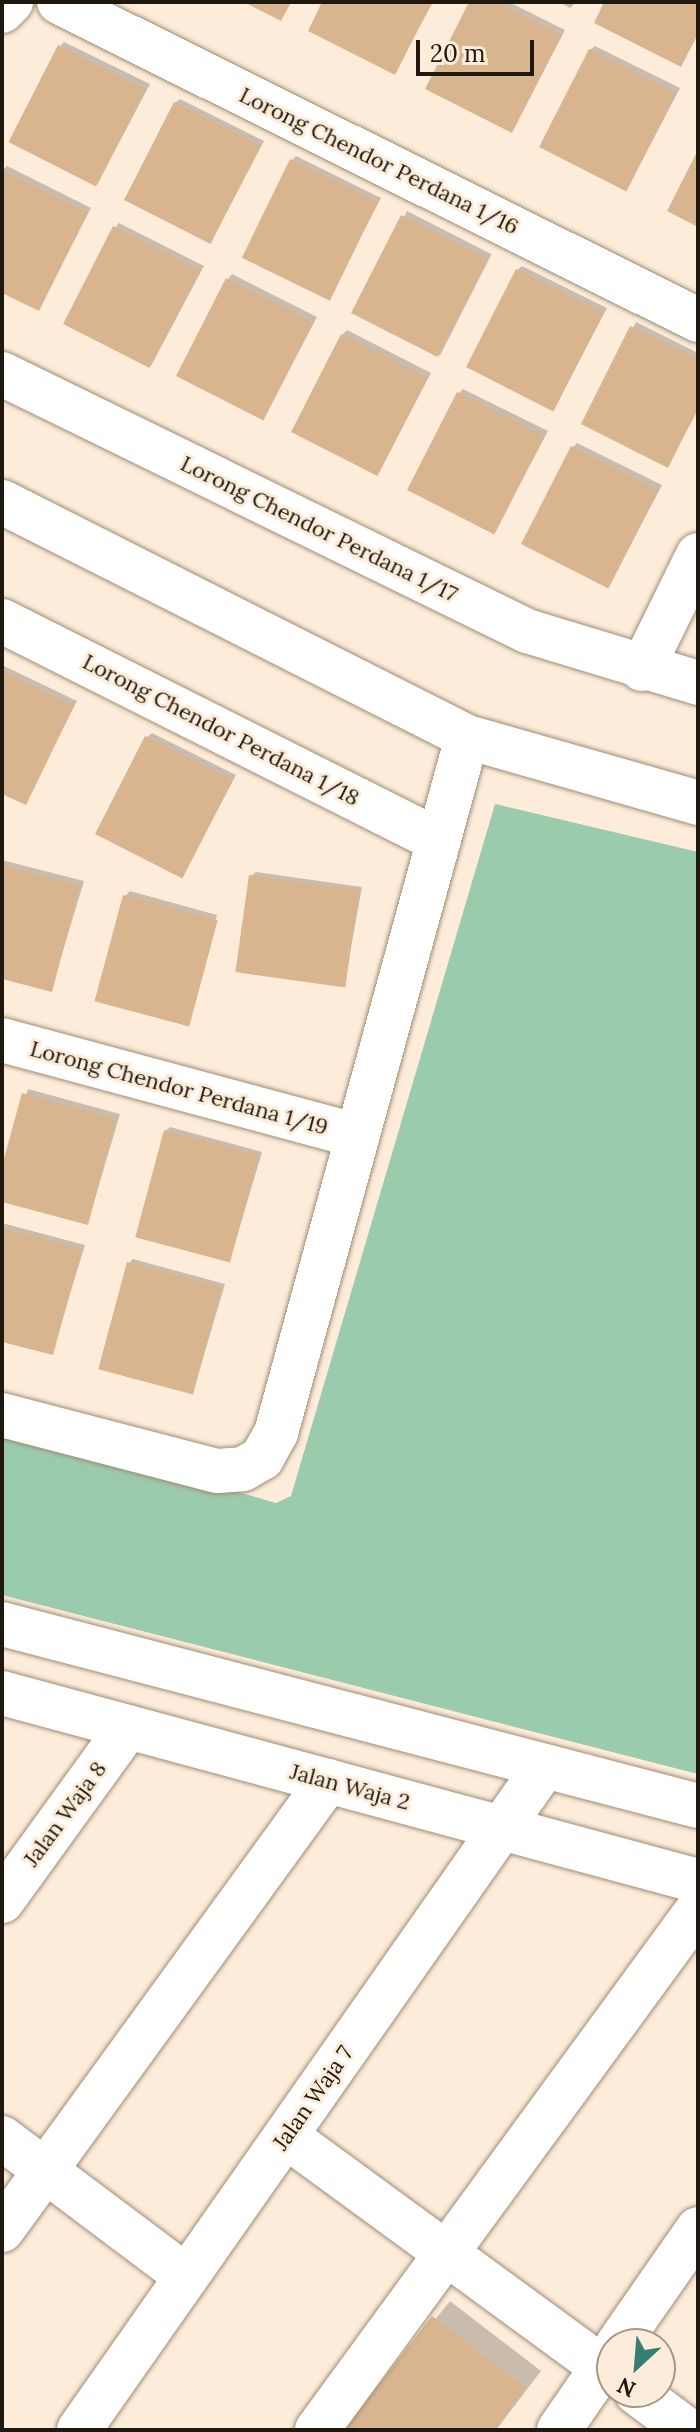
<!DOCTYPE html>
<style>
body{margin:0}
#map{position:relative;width:700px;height:2432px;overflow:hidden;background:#fdecd9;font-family:Lora,serif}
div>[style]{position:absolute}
.forest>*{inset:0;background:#9bcbad}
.shadow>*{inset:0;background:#0003;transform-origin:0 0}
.building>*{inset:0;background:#d8b58e;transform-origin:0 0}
.roads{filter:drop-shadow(0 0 2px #9f8c76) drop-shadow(0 0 2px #9f8c76)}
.minor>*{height:44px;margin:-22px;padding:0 22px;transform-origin:22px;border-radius:22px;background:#fff}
span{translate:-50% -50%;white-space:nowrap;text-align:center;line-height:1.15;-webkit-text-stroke:6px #fdecd9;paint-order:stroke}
.street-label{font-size:22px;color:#1f180f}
.frame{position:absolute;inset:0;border:4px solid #1f180f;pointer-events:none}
.north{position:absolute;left:596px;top:2328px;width:80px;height:80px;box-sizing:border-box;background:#fdecd9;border:2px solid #a49788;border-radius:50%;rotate:206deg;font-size:22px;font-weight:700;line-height:32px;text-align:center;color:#1f180f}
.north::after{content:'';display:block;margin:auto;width:28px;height:36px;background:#367d76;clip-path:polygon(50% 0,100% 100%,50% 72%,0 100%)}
.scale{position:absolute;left:416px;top:40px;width:118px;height:36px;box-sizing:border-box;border:4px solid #1f180f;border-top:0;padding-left:10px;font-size:24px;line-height:28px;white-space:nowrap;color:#1f180f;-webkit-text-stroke:6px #fdecd9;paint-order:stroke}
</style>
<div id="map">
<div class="forest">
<i style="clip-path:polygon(495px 804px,698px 852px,698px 1774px,2px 1595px,2px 1423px,276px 1503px,291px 1496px)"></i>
</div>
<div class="shadow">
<i style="clip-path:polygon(324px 2px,433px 2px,395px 72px)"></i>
<i style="clip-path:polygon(471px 2px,509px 2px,565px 30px,512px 131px)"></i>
<i style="clip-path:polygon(559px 2px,576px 2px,570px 8px)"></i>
<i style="clip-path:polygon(64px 42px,150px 84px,97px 185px,60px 46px)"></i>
<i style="clip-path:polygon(595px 46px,680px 88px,627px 189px,590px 50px)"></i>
<i style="clip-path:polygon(180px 99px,264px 141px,211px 242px,175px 103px)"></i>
<i style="clip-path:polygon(296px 156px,381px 198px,328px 299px,292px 160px)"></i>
<i style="clip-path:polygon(7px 166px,91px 208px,38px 309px,2px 291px,2px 171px)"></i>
<i style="left:407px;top:211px;width:95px;height:114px;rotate:27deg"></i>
<i style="clip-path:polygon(119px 223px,204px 266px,151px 366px,115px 228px)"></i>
<i style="clip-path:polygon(522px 266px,607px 308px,554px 409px,517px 270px)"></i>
<i style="clip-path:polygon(232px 274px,317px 317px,264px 418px,228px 279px)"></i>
<i style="clip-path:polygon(636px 322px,698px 353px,698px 410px,668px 465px,583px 423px)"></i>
<i style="clip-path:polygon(347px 330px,431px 373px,378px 474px,342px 335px)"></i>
<i style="clip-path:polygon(463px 389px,548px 431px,495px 531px,459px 393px)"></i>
<i style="clip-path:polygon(577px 443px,662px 485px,609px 586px,573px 447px)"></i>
<i style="clip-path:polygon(2px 665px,77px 701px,25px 803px,2px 792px)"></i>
<i style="clip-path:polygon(152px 733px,236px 775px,183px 876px,147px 737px)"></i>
<i style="clip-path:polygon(2px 860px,84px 881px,51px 990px,2px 977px)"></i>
<i style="clip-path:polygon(256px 872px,362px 887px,344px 986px,251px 876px)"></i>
<i style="clip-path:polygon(130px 891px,217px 915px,189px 1025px,125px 896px)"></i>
<i style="clip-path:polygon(28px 1089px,120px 1114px,88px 1222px,2px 1200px,2px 1174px)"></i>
<i style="clip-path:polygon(170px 1127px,262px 1152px,230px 1260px,165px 1131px)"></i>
<i style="clip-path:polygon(2px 1223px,85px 1245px,52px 1353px,2px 1340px)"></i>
<i style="clip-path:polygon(133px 1259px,225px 1284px,193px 1392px,129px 1263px)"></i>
<i style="clip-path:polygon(450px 2301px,541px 2371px,496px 2430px,347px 2430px)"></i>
</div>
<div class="building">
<i style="clip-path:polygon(244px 2px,291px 2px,281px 21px)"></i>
<i style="clip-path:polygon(322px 2px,432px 2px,395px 75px,308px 31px)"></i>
<i style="clip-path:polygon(469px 2px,496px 2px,562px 35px,512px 133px,425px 89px)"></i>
<i style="clip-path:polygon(604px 2px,698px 2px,698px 34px,681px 67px,594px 23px)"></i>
<i style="left:58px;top:45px;width:98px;height:109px;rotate:27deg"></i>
<i style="left:589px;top:49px;width:98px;height:110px;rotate:27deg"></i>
<i style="left:174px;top:102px;width:97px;height:110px;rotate:27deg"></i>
<i style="clip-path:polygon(698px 150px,698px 227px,667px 211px)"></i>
<i style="left:290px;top:159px;width:98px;height:110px;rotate:26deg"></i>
<i style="clip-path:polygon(2px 170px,88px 213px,39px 311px,2px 293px)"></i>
<i style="left:401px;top:215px;width:97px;height:110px;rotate:27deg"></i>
<i style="left:113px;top:226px;width:97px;height:110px;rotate:27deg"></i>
<i style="left:516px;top:269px;width:98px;height:110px;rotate:27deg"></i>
<i style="left:226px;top:278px;width:98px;height:110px;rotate:27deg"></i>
<i style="clip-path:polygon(630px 326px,698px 360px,698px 408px,668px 468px,581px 424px)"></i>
<i style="left:341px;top:334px;width:97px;height:110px;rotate:27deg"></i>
<i style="left:457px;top:392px;width:98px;height:110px;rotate:27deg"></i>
<i style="left:571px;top:446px;width:98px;height:110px;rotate:27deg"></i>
<i style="clip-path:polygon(2px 672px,74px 706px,26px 805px,2px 794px)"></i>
<i style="left:145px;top:736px;width:98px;height:110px;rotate:27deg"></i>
<i style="clip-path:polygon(2px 865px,80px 886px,52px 992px,2px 979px)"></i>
<i style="left:249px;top:875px;width:111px;height:98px;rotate:8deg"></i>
<i style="left:123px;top:895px;width:98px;height:110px;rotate:15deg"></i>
<i style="clip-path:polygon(22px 1093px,116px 1119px,88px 1225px,2px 1202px,2px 1166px)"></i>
<i style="left:164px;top:1130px;width:98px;height:111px;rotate:15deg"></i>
<i style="clip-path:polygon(2px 1228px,82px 1249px,53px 1355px,2px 1342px)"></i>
<i style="left:127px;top:1262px;width:98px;height:111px;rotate:15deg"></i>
<i style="clip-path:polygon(432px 2316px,526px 2388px,494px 2430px,344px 2430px)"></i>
</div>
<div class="roads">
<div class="minor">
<i style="left:59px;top:2px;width:714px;rotate:26.46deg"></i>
<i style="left:2px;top:11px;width:13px;rotate:-45deg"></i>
<i style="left:2px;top:374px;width:585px;rotate:26.08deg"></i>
<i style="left:527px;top:631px;width:179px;rotate:16.9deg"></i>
<i style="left:2px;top:502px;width:521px;rotate:26.81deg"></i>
<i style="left:467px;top:737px;width:240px;rotate:15.9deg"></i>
<i style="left:2px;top:621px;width:489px;rotate:26.7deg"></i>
<i style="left:642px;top:669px;width:127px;rotate:-63.8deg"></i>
<i style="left:2px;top:1040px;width:368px;rotate:15.1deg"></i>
<i style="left:2px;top:1415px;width:222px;rotate:14.6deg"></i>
<i style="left:217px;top:1471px;width:26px;rotate:-4deg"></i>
<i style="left:243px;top:1469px;width:22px;rotate:-30deg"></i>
<i style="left:262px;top:1458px;width:29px;rotate:-61deg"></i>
<i style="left:276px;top:1433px;width:722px;rotate:-74.65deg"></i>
<i style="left:2px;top:1624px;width:719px;rotate:14.65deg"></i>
<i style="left:2px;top:1693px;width:721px;rotate:15.12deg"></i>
<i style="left:2px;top:1901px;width:215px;rotate:-54.1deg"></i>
<i style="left:286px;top:2136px;width:404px;rotate:36.2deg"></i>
<i style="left:2px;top:2138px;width:231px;rotate:36.9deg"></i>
<i style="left:2px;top:2230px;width:555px;rotate:-54.02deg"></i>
<i style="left:618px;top:2344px;width:140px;rotate:-55.2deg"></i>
<i style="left:636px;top:2392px;width:64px;rotate:36.7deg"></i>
<i style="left:79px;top:2430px;width:811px;rotate:-54.94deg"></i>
<i style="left:317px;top:2430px;width:645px;rotate:-53.82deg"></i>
<i style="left:559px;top:2430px;width:93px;rotate:-55.5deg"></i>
</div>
</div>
<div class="street-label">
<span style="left:379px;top:161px;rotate:26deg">Lorong Chendor Perdana 1/16</span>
<span style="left:319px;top:529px;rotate:26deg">Lorong Chendor Perdana 1/17</span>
<span style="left:221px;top:730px;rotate:27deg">Lorong Chendor Perdana 1/18</span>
<span style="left:179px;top:1088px;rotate:15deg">Lorong Chendor Perdana 1/19</span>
<span style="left:350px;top:1787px;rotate:15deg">Jalan Waja 2</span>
<span style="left:65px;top:1814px;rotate:-54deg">Jalan Waja 8</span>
<span style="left:313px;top:2098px;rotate:-55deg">Jalan Waja 7</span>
</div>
<div class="frame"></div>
<div class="north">N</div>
<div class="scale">20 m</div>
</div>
